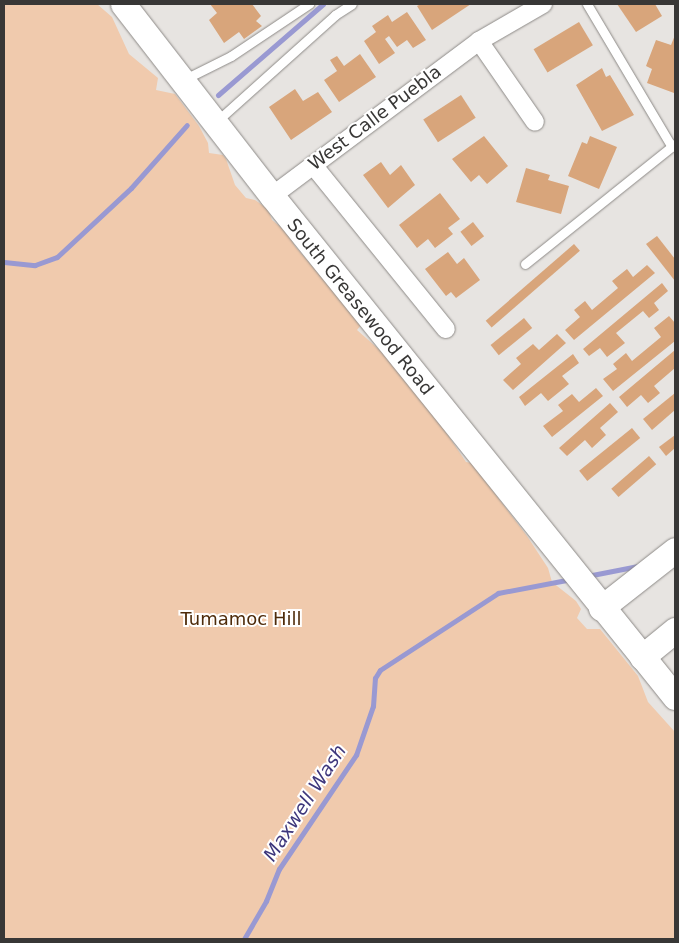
<!DOCTYPE html>
<style>
body{margin:0}
#map{position:relative;width:679px;height:943px;overflow:hidden;background:#e7e4e1;font-family:"DejaVu Sans",sans-serif}
div>[style]{position:absolute}
.green>*{inset:0;background:#f0caad}
.stream>*{height:5px;margin:-2.5px;padding:0 2.5px;transform-origin:2.5px;border-radius:2.5px;background:#9999d2}
.building>*{inset:0;background:#d8a57b;transform-origin:0 0}
.roads{filter:drop-shadow(0 0 1px #8d8a87) drop-shadow(0 0 1px #8d8a87)}
.lane>*{height:9px;margin:-4.5px;padding:0 4.5px;transform-origin:4.5px;border-radius:4.5px;background:#fff}
.street>*{height:18px;margin:-9px;padding:0 9px;transform-origin:9px;border-radius:9px;background:#fff}
.secondary>*{height:25px;margin:-12.5px;padding:0 12.5px;transform-origin:12.5px;border-radius:12.5px;background:#fff}
span{translate:-50% -50%;white-space:nowrap;text-align:center;line-height:1.15;-webkit-text-stroke:4px #fff;paint-order:stroke}
.street-label{font-size:18px;color:#383736}
.park-label{font-size:18px;color:#4e2b0a}
.water-label{font-size:19px;color:#3e377c;font-style:italic}
.frame{position:absolute;inset:0;border:5px solid #383736;pointer-events:none}
</style>
<div id="map">
<div class="green">
<i style="clip-path:polygon(4px 4px,97px 4px,112px 17px,129px 54px,158px 78px,156px 90px,175px 94px,199px 126px,208px 143px,209px 153px,223px 155px,226px 159px,235px 185px,246px 198px,255px 200px,268px 209px,272px 220px,287px 232px,295px 246px,362px 324px,357px 330px,383px 353px,444px 429px,466px 462px,472px 463px,527px 536px,548px 568px,552px 582px,576px 601px,581px 609px,577px 618px,587px 629px,600px 629px,638px 676px,648px 702px,675px 732px,675px 939px,4px 939px)"></i>
</div>
<div class="stream">
<i style="left:218px;top:95px;width:139px;rotate:-40.9deg"></i>
<i style="left:4px;top:262px;width:31px;rotate:6deg"></i>
<i style="left:35px;top:265px;width:23px;rotate:-20deg"></i>
<i style="left:57px;top:257px;width:101px;rotate:-43deg"></i>
<i style="left:131px;top:188px;width:84px;rotate:-48.4deg"></i>
<i style="left:587px;top:576px;width:52px;rotate:-11.1deg"></i>
<i style="left:244px;top:939px;width:44px;rotate:-59.9deg"></i>
<i style="left:266px;top:901px;width:35px;rotate:-68deg"></i>
<i style="left:279px;top:869px;width:138px;rotate:-56deg"></i>
<i style="left:356px;top:755px;width:52px;rotate:-70.9deg"></i>
<i style="left:373px;top:706px;width:28px;rotate:-86deg"></i>
<i style="left:375px;top:678px;width:9px;rotate:-58deg"></i>
<i style="left:380px;top:670px;width:141px;rotate:-33.1deg"></i>
<i style="left:498px;top:593px;width:75px;rotate:-10.7deg"></i>
</div>
<div class="building">
<i style="clip-path:polygon(210px 4px,252px 4px,261px 16px,256px 21px,262px 26px,244px 39px,239px 32px,224px 43px,209px 20px,217px 13px)"></i>
<i style="clip-path:polygon(421px 4px,471px 4px,432px 30px,417px 6px)"></i>
<i style="clip-path:polygon(617px 4px,655px 4px,662px 16px,636px 32px)"></i>
<i style="clip-path:polygon(407px 12px,426px 40px,413px 48px,407px 40px,397px 47px,389px 36px,385px 39px,395px 53px,379px 64px,364px 41px,376px 32px,372px 26px,388px 15px,392px 22px)"></i>
<i style="left:579px;top:22px;width:27px;height:53px;rotate:59deg"></i>
<i style="clip-path:polygon(675px 35px,675px 90px,674px 93px,647px 83px,652px 69px,646px 66px,656px 40px,671px 45px)"></i>
<i style="clip-path:polygon(360px 54px,376px 77px,339px 102px,324px 80px,337px 71px,330px 60px,337px 56px,344px 66px)"></i>
<i style="clip-path:polygon(602px 68px,606px 77px,610px 75px,634px 115px,602px 131px,576px 85px)"></i>
<i style="clip-path:polygon(295px 89px,303px 101px,318px 92px,332px 112px,291px 140px,269px 107px)"></i>
<i style="left:461px;top:95px;width:27px;height:45px;rotate:57deg"></i>
<i style="clip-path:polygon(484px 136px,508px 166px,487px 184px,479px 175px,471px 182px,452px 159px)"></i>
<i style="clip-path:polygon(590px 136px,617px 147px,599px 189px,568px 176px,582px 142px,587px 144px)"></i>
<i style="clip-path:polygon(381px 162px,390px 175px,401px 165px,415px 185px,388px 208px,363px 175px)"></i>
<i style="clip-path:polygon(526px 168px,550px 175px,548px 180px,569px 186px,561px 214px,516px 202px)"></i>
<i style="clip-path:polygon(440px 193px,460px 219px,448px 228px,453px 234px,435px 248px,428px 239px,417px 248px,399px 225px)"></i>
<i style="left:473px;top:222px;width:18px;height:16px;rotate:52deg"></i>
<i style="clip-path:polygon(657px 236px,675px 259px,675px 281px,646px 244px)"></i>
<i style="left:574px;top:244px;width:9px;height:117px;rotate:49deg"></i>
<i style="clip-path:polygon(448px 252px,457px 264px,464px 258px,480px 280px,456px 298px,451px 292px,446px 296px,425px 269px)"></i>
<i style="clip-path:polygon(647px 265px,655px 273px,574px 340px,565px 330px,580px 317px,574px 310px,585px 301px,592px 310px,618px 288px,612px 281px,627px 269px,633px 277px)"></i>
<i style="clip-path:polygon(662px 283px,668px 291px,654px 303px,659px 310px,649px 318px,643px 311px,616px 333px,625px 343px,607px 357px,600px 348px,589px 356px,583px 349px)"></i>
<i style="clip-path:polygon(669px 316px,675px 323px,675px 341px,613px 391px,603px 379px,617px 369px,613px 364px,626px 353px,632px 361px,661px 337px,654px 328px)"></i>
<i style="left:524px;top:318px;width:13px;height:43px;rotate:51deg"></i>
<i style="clip-path:polygon(557px 334px,566px 343px,513px 390px,503px 380px,521px 364px,516px 358px,533px 344px,539px 350px)"></i>
<i style="clip-path:polygon(675px 350px,675px 368px,654px 386px,660px 393px,648px 403px,641px 395px,627px 407px,619px 397px)"></i>
<i style="clip-path:polygon(573px 354px,579px 363px,562px 376px,569px 384px,548px 401px,541px 393px,525px 406px,519px 397px)"></i>
<i style="clip-path:polygon(596px 388px,603px 396px,552px 437px,543px 426px,563px 411px,558px 405px,572px 394px,579px 402px)"></i>
<i style="clip-path:polygon(675px 393px,675px 410px,652px 430px,643px 419px)"></i>
<i style="clip-path:polygon(610px 403px,618px 412px,600px 428px,606px 435px,592px 448px,585px 440px,567px 456px,559px 448px)"></i>
<i style="left:632px;top:428px;width:13px;height:68px;rotate:51deg"></i>
<i style="clip-path:polygon(675px 435px,675px 448px,666px 456px,659px 447px)"></i>
<i style="left:649px;top:456px;width:11px;height:50px;rotate:49deg"></i>
</div>
<div class="roads">
<div class="lane">
<i style="left:587px;top:4px;width:166px;rotate:59.3deg"></i>
<i style="left:185px;top:79px;width:51px;rotate:-26.6deg"></i>
<i style="left:231px;top:56px;width:94px;rotate:-33.7deg"></i>
<i style="left:217px;top:121px;width:159px;rotate:-41.9deg"></i>
<i style="left:335px;top:15px;width:20px;rotate:-33deg"></i>
<i style="left:525px;top:264px;width:192px;rotate:-38.7deg"></i>
</div>
<div class="street">
<i style="left:479px;top:41px;width:98px;rotate:55.3deg"></i>
<i style="left:313px;top:165px;width:211px;rotate:51deg"></i>
<i style="left:272px;top:196px;width:259px;rotate:-36.8deg"></i>
<i style="left:479px;top:41px;width:74px;rotate:-30deg"></i>
</div>
<div class="secondary">
<i style="left:123px;top:4px;width:243px;rotate:52.2deg"></i>
<i style="left:272px;top:196px;width:643px;rotate:51.19deg"></i>
<i style="left:601px;top:608px;width:94px;rotate:-38.1deg"></i>
<i style="left:642px;top:657px;width:43px;rotate:-39.3deg"></i>
</div>
</div>
<div class="street-label">
<span style="left:375px;top:118px;rotate:-37deg">West Calle Puebla</span>
<span style="left:360px;top:307px;rotate:51deg">South Greasewood Road</span>
</div>
<div class="park-label">
<span style="left:241px;top:619px">Tumamoc Hill</span>
</div>
<div class="water-label">
<span style="left:305px;top:803px;rotate:-57deg">Maxwell Wash</span>
</div>
<div class="frame"></div>
</div>
